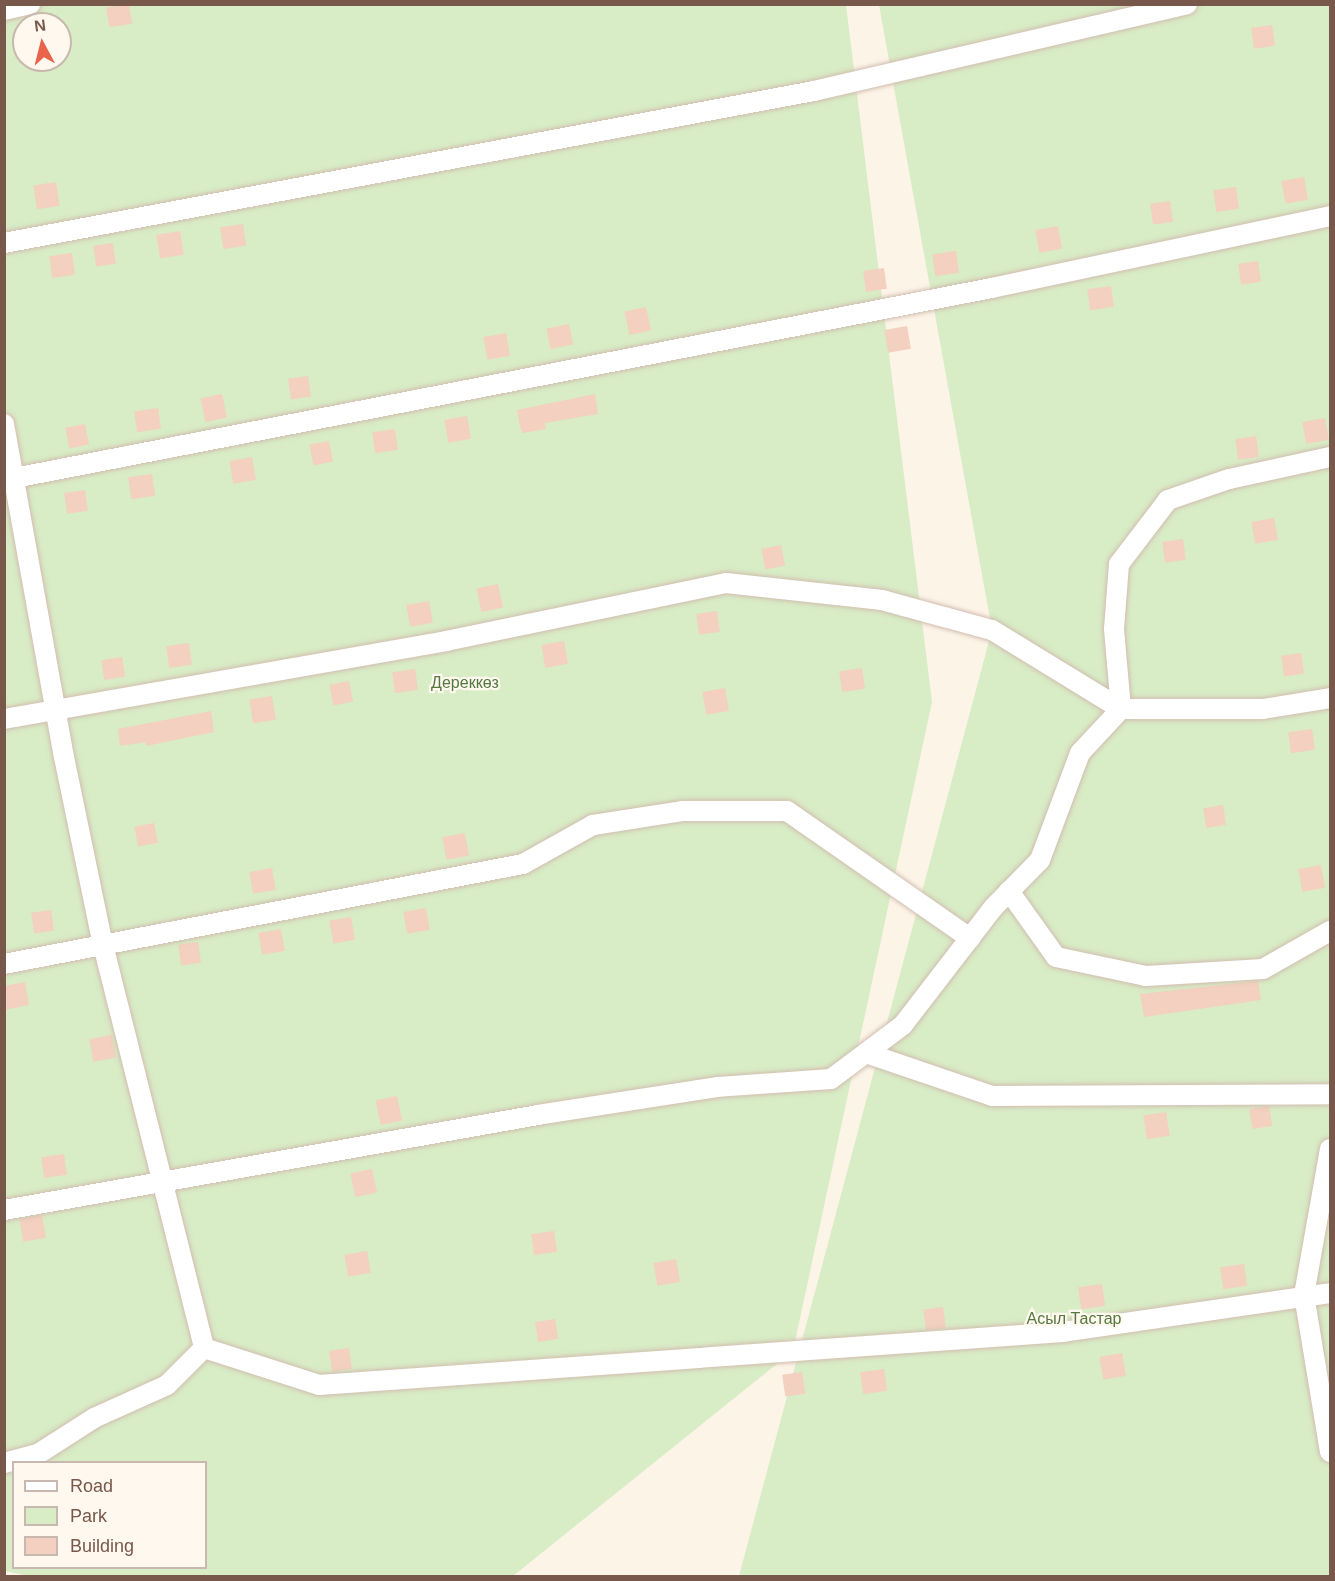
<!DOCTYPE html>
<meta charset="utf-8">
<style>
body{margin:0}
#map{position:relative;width:1335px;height:1581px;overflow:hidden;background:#fdf4e8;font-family:Arial,sans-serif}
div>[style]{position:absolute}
.green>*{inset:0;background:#d8ecc6}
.building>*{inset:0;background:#f3d0bf;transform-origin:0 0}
.roads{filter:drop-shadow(0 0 2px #d2bdb0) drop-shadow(0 0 2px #d2bdb0)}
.minor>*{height:20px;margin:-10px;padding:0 10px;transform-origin:10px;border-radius:10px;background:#fff}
span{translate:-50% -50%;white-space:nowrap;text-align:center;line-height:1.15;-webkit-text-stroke:4.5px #fff8ef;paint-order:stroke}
.park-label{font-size:16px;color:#547940}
.frame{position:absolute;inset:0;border:6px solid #78584b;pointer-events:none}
.legend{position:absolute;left:12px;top:1461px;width:195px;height:108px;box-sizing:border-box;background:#fff8ef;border:2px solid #c9b8ad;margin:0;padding:8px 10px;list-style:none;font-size:18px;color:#78584b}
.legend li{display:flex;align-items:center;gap:12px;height:30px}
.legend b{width:30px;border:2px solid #c9b8ad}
.north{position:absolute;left:12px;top:12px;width:60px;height:60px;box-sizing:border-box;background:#fff8ef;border:2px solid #c9b8ad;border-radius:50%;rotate:353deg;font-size:16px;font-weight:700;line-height:24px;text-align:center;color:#78584b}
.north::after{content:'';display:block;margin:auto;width:21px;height:27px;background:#e9644b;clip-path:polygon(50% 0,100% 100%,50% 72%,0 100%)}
</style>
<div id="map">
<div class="green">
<i style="clip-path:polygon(evenodd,5px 5px,846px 5px,932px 702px,793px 1351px,513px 1576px,28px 1576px,5px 1571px,5px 5px,24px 24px,60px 24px,60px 60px,24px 60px,24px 24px,5px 5px,14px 1462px,206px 1462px,206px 1568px,14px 1568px,14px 1462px)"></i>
<i style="clip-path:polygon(879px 5px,1330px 5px,1330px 1576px,739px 1576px,992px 630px)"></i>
</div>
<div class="building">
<i style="left:129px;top:4px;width:20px;height:23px;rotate:81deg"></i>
<i style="left:1272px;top:25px;width:21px;height:21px;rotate:82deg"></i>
<i style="left:1304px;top:177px;width:23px;height:23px;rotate:80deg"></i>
<i style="left:56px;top:182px;width:24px;height:23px;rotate:81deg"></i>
<i style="left:1236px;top:187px;width:22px;height:23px;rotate:82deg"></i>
<i style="left:1170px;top:201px;width:21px;height:20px;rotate:82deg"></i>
<i style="left:243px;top:224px;width:22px;height:23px;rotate:82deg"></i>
<i style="left:1058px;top:226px;width:23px;height:23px;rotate:80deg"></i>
<i style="left:180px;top:231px;width:24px;height:24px;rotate:81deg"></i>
<i style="left:113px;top:243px;width:21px;height:20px;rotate:82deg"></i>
<i style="left:956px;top:251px;width:22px;height:24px;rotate:82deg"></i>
<i style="left:72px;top:253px;width:22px;height:23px;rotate:82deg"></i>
<i style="left:1258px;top:261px;width:21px;height:20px;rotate:82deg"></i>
<i style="left:884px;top:268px;width:21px;height:21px;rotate:82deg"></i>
<i style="left:1111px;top:286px;width:21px;height:24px;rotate:82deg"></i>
<i style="left:646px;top:307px;width:24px;height:22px;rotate:78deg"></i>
<i style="left:569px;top:324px;width:21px;height:23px;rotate:79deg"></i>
<i style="left:907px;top:326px;width:23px;height:23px;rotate:80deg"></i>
<i style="left:506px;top:333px;width:23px;height:23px;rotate:80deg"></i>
<i style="left:308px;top:376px;width:21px;height:20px;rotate:82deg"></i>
<i style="left:222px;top:394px;width:24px;height:22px;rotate:78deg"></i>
<i style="clip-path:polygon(595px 394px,598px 414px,545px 423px,546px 429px,523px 433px,520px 427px,517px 410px)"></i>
<i style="left:158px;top:408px;width:21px;height:24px;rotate:82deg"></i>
<i style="left:467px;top:416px;width:23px;height:23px;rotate:80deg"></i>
<i style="left:1325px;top:418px;width:22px;height:23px;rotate:80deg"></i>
<i style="left:85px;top:424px;width:21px;height:20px;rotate:79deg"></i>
<i style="left:395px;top:429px;width:21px;height:23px;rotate:82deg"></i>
<i style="left:1256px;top:436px;width:21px;height:21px;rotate:82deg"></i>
<i style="left:329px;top:441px;width:21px;height:20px;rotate:79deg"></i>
<i style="left:252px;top:457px;width:23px;height:23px;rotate:80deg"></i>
<i style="left:152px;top:474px;width:22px;height:24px;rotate:82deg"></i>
<i style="left:85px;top:490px;width:21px;height:21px;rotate:82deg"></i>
<i style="left:1274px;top:518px;width:22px;height:23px;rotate:80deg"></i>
<i style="left:1183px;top:539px;width:21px;height:21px;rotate:82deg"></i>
<i style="left:781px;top:545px;width:21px;height:20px;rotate:79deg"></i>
<i style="left:498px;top:584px;width:24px;height:22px;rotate:78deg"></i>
<i style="left:429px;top:601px;width:22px;height:23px;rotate:80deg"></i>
<i style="left:717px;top:611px;width:21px;height:21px;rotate:82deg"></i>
<i style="left:564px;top:641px;width:23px;height:23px;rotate:80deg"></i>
<i style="left:189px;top:643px;width:22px;height:23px;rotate:82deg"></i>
<i style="left:1301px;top:653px;width:21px;height:20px;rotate:82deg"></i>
<i style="left:122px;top:657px;width:20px;height:21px;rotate:81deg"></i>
<i style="left:862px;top:668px;width:21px;height:23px;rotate:82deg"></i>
<i style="left:415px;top:669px;width:21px;height:23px;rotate:82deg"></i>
<i style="left:349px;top:681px;width:21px;height:20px;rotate:79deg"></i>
<i style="left:725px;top:688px;width:23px;height:23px;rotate:80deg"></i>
<i style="left:272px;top:696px;width:24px;height:23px;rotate:81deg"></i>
<i style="clip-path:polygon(211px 711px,214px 732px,146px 746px,146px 742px,120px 746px,118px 729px)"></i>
<i style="left:1312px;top:729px;width:21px;height:24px;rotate:82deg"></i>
<i style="left:1223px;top:805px;width:20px;height:20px;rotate:81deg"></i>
<i style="left:154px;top:823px;width:20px;height:20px;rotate:79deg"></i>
<i style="left:465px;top:833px;width:23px;height:23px;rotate:80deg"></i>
<i style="left:1321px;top:865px;width:23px;height:23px;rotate:80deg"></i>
<i style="left:272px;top:868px;width:22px;height:23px;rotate:80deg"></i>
<i style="left:426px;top:908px;width:22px;height:23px;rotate:80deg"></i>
<i style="left:51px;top:910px;width:21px;height:20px;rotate:82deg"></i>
<i style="left:351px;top:917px;width:23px;height:22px;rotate:80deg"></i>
<i style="left:281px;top:929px;width:22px;height:23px;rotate:80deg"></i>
<i style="left:198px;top:942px;width:21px;height:20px;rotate:82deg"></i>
<i style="clip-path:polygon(1258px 981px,1261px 1000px,1144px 1017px,1140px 994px)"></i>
<i style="clip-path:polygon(25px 982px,29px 1005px,4px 1010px,4px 986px)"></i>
<i style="left:112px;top:1035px;width:23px;height:23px;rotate:80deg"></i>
<i style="left:397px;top:1096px;width:25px;height:22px;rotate:78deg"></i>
<i style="left:1269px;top:1106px;width:20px;height:20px;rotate:81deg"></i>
<i style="left:1166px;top:1112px;width:24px;height:23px;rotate:81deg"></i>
<i style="left:64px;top:1154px;width:21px;height:23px;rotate:82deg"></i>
<i style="left:372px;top:1169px;width:24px;height:22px;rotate:78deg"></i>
<i style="left:42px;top:1215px;width:23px;height:23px;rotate:80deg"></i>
<i style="left:554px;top:1231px;width:21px;height:23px;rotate:82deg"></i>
<i style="left:367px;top:1251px;width:22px;height:23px;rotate:80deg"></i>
<i style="left:676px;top:1259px;width:23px;height:23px;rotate:80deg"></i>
<i style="left:1244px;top:1264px;width:22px;height:24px;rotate:82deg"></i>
<i style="left:1102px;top:1284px;width:22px;height:24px;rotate:82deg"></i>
<i style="left:943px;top:1307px;width:21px;height:20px;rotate:82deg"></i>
<i style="left:555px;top:1319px;width:20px;height:20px;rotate:81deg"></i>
<i style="left:349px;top:1348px;width:21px;height:20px;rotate:82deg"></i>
<i style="left:1122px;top:1353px;width:23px;height:23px;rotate:80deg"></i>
<i style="left:884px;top:1369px;width:22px;height:24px;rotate:82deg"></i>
<i style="left:802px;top:1372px;width:22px;height:20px;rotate:82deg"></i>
</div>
<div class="roads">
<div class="minor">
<i style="left:4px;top:10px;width:27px;rotate:-13deg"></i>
<i style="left:4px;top:243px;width:824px;rotate:-10.63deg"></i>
<i style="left:814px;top:91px;width:383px;rotate:-13.1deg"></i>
<i style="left:4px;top:424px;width:338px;rotate:79.8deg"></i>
<i style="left:64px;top:757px;width:192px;rotate:78.3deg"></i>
<i style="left:103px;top:945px;width:415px;rotate:75.9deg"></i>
<i style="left:1330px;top:457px;width:103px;rotate:167.7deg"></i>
<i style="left:1229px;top:479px;width:65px;rotate:161deg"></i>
<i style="left:1168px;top:500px;width:81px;rotate:127.4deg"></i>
<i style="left:1119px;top:564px;width:65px;rotate:94.4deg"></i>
<i style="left:1114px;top:629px;width:80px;rotate:85deg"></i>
<i style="left:1121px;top:709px;width:142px"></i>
<i style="left:1263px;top:709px;width:68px;rotate:-9.3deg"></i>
<i style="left:4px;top:480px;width:1006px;rotate:-11deg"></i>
<i style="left:992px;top:288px;width:346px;rotate:-12deg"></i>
<i style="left:4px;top:719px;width:449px;rotate:-10deg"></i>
<i style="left:446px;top:641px;width:286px;rotate:-11.7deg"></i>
<i style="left:726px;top:583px;width:157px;rotate:6.2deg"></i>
<i style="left:882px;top:600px;width:114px;rotate:15.3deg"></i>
<i style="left:992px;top:630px;width:151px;rotate:31.5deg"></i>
<i style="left:1121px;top:709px;width:60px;rotate:133deg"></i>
<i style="left:1080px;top:753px;width:114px;rotate:110.5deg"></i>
<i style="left:1040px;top:860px;width:67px;rotate:134.4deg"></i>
<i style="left:993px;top:908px;width:148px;rotate:127.6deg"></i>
<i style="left:903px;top:1025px;width:90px;rotate:143.1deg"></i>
<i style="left:831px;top:1079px;width:113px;rotate:176deg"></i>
<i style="left:718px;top:1087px;width:182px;rotate:171.2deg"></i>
<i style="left:538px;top:1115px;width:542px;rotate:169.91deg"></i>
<i style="left:1009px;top:891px;width:81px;rotate:54.5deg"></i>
<i style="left:1056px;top:957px;width:92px;rotate:11.9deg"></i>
<i style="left:1146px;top:976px;width:117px;rotate:-3.4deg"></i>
<i style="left:1263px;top:969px;width:77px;rotate:-29.6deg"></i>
<i style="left:4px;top:964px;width:529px;rotate:-10.91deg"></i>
<i style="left:523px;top:864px;width:80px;rotate:-29.1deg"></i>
<i style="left:593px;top:825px;width:90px;rotate:-8.9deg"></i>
<i style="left:682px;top:811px;width:105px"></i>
<i style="left:787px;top:811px;width:223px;rotate:34.8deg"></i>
<i style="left:866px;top:1053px;width:133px;rotate:18.8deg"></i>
<i style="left:992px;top:1096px;width:338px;rotate:-0.3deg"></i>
<i style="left:1330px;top:1149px;width:148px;rotate:100.1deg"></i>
<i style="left:1304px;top:1295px;width:159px;rotate:80.6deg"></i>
<i style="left:204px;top:1348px;width:121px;rotate:17.8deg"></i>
<i style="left:319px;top:1385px;width:746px;rotate:-4.07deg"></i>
<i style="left:1063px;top:1332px;width:270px;rotate:-8.3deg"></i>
<i style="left:4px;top:1463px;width:35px;rotate:-15deg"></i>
<i style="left:38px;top:1454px;width:67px;rotate:-32.7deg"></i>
<i style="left:94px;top:1418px;width:80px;rotate:-24.3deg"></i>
<i style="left:167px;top:1385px;width:52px;rotate:-45deg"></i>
</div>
</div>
<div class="park-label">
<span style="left:465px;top:683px">Дереккөз</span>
<span style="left:1074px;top:1319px">Асыл Тастар</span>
</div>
<div class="frame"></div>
<ul class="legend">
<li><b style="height:8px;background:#fff"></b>Road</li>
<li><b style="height:16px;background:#d8ecc6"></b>Park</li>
<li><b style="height:16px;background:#f3d0bf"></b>Building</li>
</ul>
<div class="north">N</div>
</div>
